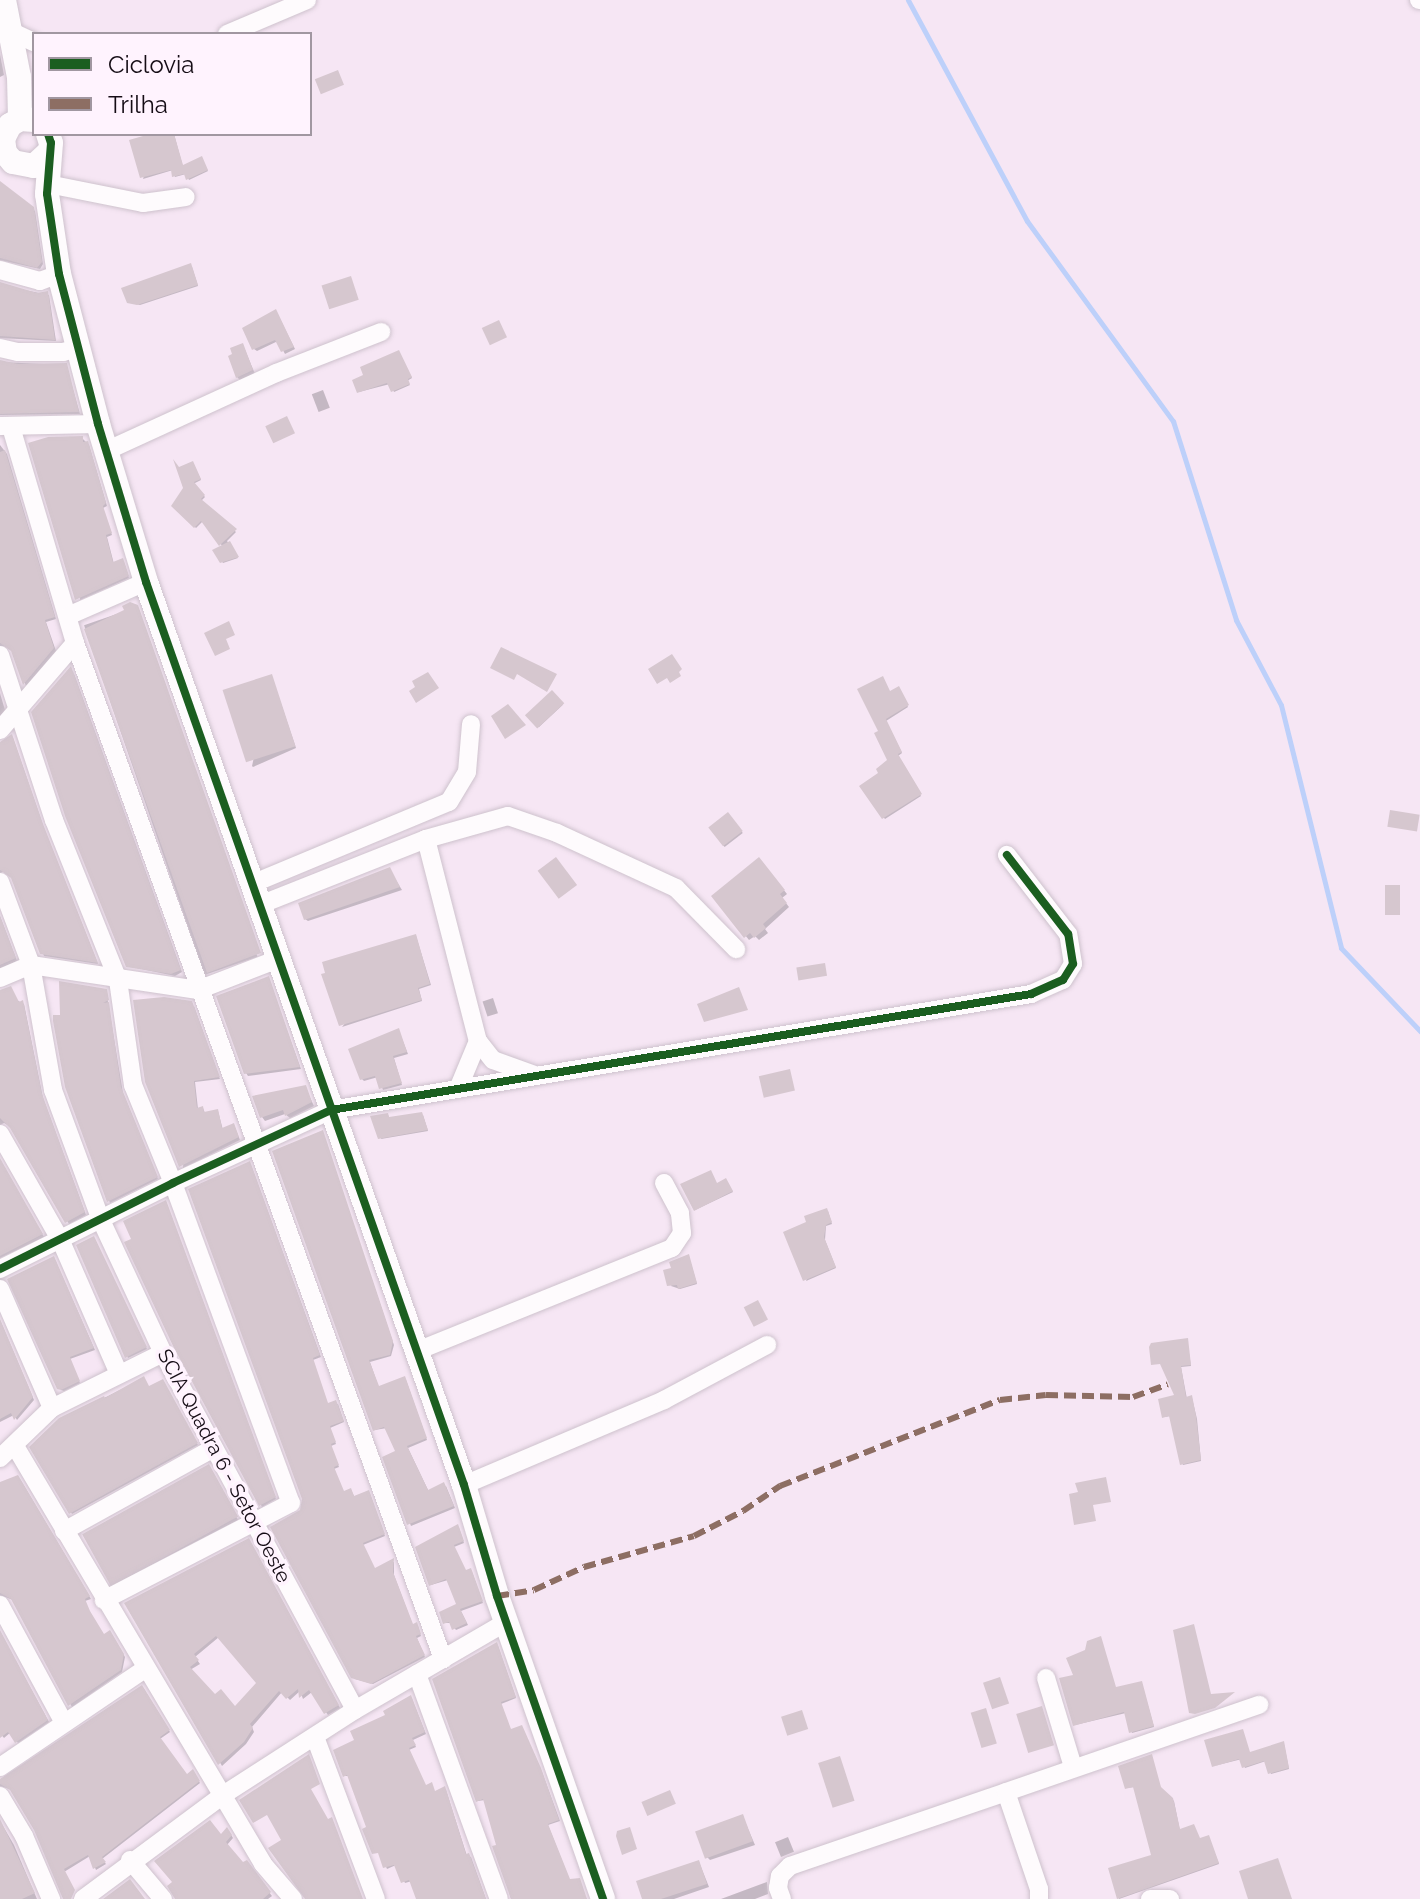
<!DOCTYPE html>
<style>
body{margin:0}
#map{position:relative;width:1420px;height:1899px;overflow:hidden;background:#f6e6f4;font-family:Raleway,sans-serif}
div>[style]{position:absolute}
.shadow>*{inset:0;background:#0003;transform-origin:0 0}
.stream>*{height:5px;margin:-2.5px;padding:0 2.5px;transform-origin:2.5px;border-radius:2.5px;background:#bdd0fa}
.building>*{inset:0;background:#d6c7cf;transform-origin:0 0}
.roads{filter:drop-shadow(0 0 2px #cec2cd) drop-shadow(0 0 2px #cec2cd)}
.minor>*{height:18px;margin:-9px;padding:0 9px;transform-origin:9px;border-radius:9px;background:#fefbfd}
.tertiary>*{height:24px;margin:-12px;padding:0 12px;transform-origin:12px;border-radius:12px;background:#fefbfd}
.quiet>*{height:6px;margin-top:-3px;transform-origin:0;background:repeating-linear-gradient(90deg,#8d6e63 0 12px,transparent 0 18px)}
.cycleway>*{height:8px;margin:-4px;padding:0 4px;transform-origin:4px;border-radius:4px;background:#1b5e20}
span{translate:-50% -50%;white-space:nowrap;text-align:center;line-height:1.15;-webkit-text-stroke:7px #fff3fe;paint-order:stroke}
.street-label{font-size:20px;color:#150c15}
.legend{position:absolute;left:32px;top:32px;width:280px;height:104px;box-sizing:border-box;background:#fff3fe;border:2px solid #a197a1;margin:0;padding:10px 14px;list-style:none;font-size:24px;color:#150c15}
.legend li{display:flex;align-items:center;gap:16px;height:40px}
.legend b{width:40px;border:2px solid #a197a1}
</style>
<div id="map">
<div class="shadow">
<i style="clip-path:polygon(0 54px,4px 75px,0 77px)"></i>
<i style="clip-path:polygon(157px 134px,174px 134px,183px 167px,202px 160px,208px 171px,189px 180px,186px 174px,175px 177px,173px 170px,143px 179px)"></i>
<i style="clip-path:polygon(0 184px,35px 211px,43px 264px,40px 269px,0 260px)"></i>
<i style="clip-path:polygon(192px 267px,198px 286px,140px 305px,129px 302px)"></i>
<i style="clip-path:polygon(0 285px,49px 295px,56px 341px,0 338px)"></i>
<i style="clip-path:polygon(276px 311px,295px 349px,285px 354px,278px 341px,257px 351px,254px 349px)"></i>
<i style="clip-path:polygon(243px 345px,255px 374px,241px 381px,237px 377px)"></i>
<i style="clip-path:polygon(399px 354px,412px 378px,407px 381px,410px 385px,394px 392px,390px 384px,359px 392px)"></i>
<i style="clip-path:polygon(0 362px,66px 365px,80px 414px,0 415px)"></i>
<i style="left:323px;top:390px;width:19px;height:12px;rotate:69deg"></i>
<i style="clip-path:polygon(82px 438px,89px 445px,107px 506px,103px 508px,112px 535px,107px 537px,114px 564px,124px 562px,129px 578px,80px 600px)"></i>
<i style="clip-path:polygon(0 445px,7px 454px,56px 619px,46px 622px,56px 651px,26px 686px,11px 647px,0 646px)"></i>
<i style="clip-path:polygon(194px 465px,201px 480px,193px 484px,205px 497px,201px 501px,236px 532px,227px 541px,238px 558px,223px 563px,215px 551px,223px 547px,203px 521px,196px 528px,173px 505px,185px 488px,179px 469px)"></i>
<i style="left:137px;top:607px;width:370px;height:56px;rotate:71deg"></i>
<i style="clip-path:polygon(73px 671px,182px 972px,175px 976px,127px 966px)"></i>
<i style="clip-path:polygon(272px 677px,296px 748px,253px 767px,252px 766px)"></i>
<i style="clip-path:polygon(899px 690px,908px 707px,886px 721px,902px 753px,898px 756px,921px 796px,885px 819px,861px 787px,881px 773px,890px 761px,881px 732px,891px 694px)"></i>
<i style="clip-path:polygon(0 693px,5px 710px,0 716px)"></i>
<i style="left:552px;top:693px;width:16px;height:33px;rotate:47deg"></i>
<i style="clip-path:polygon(13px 738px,44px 828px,98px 964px,44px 956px,13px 877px,5px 871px,0 873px,0 743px)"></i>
<i style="left:728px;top:814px;width:24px;height:23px;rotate:52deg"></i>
<i style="clip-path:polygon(762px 863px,787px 894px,782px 898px,789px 907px,765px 929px,768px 933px,759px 940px,755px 936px,749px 940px,714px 896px)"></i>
<i style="clip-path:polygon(394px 877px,402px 890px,308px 921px,305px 919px)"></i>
<i style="clip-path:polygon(0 916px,17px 961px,0 969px)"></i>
<i style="clip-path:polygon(416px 936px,431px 985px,419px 989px,422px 1001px,342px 1027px)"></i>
<i style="clip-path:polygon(268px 978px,301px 1069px,248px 1076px,246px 1073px)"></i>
<i style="clip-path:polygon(106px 990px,123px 1093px,158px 1179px,110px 1203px,67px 1086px,62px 1016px)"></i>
<i style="clip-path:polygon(0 991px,24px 1004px,43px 1098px,86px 1215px,69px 1224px,13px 1128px,4px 1123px,0 1125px)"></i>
<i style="left:493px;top:998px;width:16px;height:11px;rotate:72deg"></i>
<i style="clip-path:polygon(194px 1006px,220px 1079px,195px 1082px,198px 1109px,203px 1108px,205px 1113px,218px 1111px,223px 1130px,234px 1125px,240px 1140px,183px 1168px)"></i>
<i style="clip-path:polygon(399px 1031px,408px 1054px,394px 1058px,402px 1085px,383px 1090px,378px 1077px,364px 1081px,362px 1079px)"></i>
<i style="clip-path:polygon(305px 1087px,314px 1106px,290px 1118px,285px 1114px,265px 1121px,262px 1117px)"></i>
<i style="clip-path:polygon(388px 1115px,390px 1119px,423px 1115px,428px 1131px,381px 1139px)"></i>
<i style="clip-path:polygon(322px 1132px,394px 1345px,391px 1356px,370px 1362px,379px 1388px,406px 1380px,427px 1440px,408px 1448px,429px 1492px,446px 1486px,455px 1508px,411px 1526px,385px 1458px,398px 1452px,387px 1428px,375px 1430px)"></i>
<i style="clip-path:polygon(0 1160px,44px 1237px,0 1258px)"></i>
<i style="clip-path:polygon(251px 1165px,321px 1357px,313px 1360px,328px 1405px,338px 1404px,344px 1422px,330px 1428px,336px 1444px,331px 1446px,339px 1467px,334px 1469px,344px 1493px,351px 1490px,355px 1498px,370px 1494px,385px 1536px,363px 1545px,375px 1570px,394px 1562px,394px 1575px,413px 1626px,418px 1626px,421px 1636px,417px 1638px,425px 1657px,373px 1684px,355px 1679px,302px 1512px,304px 1499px)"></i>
<i style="clip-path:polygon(727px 1182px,733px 1192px,695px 1210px,717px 1185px)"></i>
<i style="clip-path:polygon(166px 1202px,276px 1499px,262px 1507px,133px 1240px)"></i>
<i style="clip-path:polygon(828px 1211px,832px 1224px,826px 1226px,825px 1240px,836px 1268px,806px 1281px)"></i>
<i style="clip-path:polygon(94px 1239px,147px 1349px,128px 1358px,78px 1246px)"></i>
<i style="clip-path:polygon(689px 1257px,697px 1284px,680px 1289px,671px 1286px)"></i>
<i style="clip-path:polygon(55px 1260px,95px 1350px,70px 1359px,80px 1383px,64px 1391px,61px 1390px)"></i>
<i style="clip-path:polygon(0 1320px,34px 1400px,17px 1420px,14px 1415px,0 1422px)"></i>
<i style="clip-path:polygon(1187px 1340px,1191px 1366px,1181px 1367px,1187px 1399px,1192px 1398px,1197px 1419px,1201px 1461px,1183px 1465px,1171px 1416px,1164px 1417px,1177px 1397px,1162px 1364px,1153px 1364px)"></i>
<i style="clip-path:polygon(144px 1378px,149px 1388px,164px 1383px,198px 1445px,72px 1514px,32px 1447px,60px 1420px)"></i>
<i style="clip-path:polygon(211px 1469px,238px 1520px,114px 1584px,112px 1582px)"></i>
<i style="clip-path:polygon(20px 1479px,91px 1599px,85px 1601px,91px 1615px,104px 1637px,112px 1635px,125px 1657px,122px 1672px,72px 1707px,13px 1600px,0 1595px,0 1484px)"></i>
<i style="clip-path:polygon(459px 1528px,464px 1543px,454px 1547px,466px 1572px,472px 1572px,483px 1603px,461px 1611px,468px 1625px,456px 1630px,451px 1623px,445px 1623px,459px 1605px,448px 1580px,431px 1585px)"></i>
<i style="clip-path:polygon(evenodd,251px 1543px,340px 1708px,328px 1715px,312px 1692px,303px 1699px,300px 1691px,290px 1700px,282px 1692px,252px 1727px,254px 1732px,246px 1744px,222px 1766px,127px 1604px,251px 1543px,219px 1637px,259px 1683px,235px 1708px,215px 1697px,190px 1670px,200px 1664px,195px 1657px,219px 1637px)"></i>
<i style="clip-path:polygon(0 1632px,49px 1722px,18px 1743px,11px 1732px,4px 1738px,0 1733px)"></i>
<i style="clip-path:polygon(498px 1646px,516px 1698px,501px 1704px,511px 1731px,542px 1772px,560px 1821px,548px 1825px,570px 1881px,587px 1899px,511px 1899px,485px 1800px,478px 1801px)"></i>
<i style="clip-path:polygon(1142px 1684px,1154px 1727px,1132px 1733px,1126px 1713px,1075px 1725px,1116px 1689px)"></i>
<i style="clip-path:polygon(144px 1689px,170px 1732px,160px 1739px,187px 1776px,194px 1773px,200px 1783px,102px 1859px,106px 1864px,96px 1870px,90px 1856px,64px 1872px,13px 1790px,0 1786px,0 1780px)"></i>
<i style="clip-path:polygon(412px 1699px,426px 1734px,413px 1740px,416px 1747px,409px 1750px,426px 1787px,435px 1793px,446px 1790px,467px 1856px,471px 1857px,486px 1899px,418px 1899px,412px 1881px,405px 1883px,396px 1865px,387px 1869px,380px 1853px,374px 1853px,369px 1828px,350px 1776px,345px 1776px,357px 1741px)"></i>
<i style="clip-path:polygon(1284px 1744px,1289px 1769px,1271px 1774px,1266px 1761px,1245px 1768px,1242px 1759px,1214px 1766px)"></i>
<i style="clip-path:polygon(1152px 1757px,1161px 1790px,1174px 1801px,1180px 1831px,1200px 1840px,1209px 1838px,1219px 1864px,1119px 1899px,1110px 1869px,1153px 1856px,1135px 1787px,1126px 1788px)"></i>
<i style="clip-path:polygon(743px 1817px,755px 1845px,710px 1860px,707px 1857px)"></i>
<i style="clip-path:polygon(0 1821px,14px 1845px,37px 1899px,0 1899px)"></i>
<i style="clip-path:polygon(229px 1831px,233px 1838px,227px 1845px,243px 1865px,248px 1865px,272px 1896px,268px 1899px,180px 1899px,221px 1836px)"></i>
<i style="left:788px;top:1837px;width:16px;height:14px;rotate:68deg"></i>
<i style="clip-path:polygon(699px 1862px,709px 1887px,674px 1899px,644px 1899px)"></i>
<i style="clip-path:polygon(767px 1882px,768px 1894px,755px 1899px,721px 1899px)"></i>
</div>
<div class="stream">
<i style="left:908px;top:0;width:251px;rotate:61.7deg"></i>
<i style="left:1027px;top:221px;width:248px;rotate:53.9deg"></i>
<i style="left:1173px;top:421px;width:209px;rotate:72.4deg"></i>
<i style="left:1236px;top:620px;width:96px;rotate:62.1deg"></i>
<i style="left:1281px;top:705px;width:250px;rotate:76.1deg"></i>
<i style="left:1341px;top:948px;width:115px;rotate:46.4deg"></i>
</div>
<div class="building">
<i style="left:338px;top:70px;width:16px;height:25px;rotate:68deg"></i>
<i style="clip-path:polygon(150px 134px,174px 134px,183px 165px,202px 156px,208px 170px,186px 180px,184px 174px,172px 177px,171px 170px,140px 178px,129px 140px)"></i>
<i style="clip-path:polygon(0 181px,34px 207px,42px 262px,37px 268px,0 258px)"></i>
<i style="clip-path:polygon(191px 263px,198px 285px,137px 305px,127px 303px,121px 288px)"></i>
<i style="left:351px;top:276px;width:25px;height:31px;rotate:72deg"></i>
<i style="clip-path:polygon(0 282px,37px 293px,48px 291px,55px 340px,0 336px)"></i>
<i style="clip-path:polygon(276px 309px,294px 347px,281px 352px,275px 340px,252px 350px,242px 328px)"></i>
<i style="left:499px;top:320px;width:19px;height:19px;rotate:65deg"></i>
<i style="clip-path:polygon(243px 343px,253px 370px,236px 378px,228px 356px,232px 354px,230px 348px)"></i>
<i style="clip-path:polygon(399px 350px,412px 377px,408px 379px,410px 384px,391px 392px,387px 383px,357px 393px,352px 380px,363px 375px,360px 367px)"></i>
<i style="clip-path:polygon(0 360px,18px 364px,67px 363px,79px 412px,0 414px)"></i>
<i style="left:287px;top:416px;width:19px;height:24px;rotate:65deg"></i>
<i style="clip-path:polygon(83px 436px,83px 442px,88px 441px,106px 503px,103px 506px,112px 533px,106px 535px,113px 562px,123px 558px,129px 576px,75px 600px,28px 443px,48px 437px)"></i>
<i style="clip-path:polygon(5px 450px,55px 617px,45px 620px,54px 648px,23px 685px,11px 651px,0 643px,0 452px)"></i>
<i style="clip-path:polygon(173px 459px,179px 467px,193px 461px,201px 479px,194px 482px,205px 495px,201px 499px,237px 529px,219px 546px,201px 521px,194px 528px,171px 506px,183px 488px)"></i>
<i style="clip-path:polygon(230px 541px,239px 557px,220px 563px,212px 550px)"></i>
<i style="clip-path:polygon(130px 602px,138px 605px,261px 953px,207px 973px,84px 629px,124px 610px,122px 606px)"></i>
<i style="clip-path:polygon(229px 621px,235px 635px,226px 639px,230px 649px,215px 656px,204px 633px)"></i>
<i style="clip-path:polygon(501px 647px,557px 674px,547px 692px,517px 674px,514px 680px,490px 668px)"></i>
<i style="clip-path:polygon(672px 654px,682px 669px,679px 672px,681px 676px,670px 683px,667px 678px,657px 684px,648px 669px)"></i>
<i style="clip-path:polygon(71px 666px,181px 970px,171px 974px,126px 967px,65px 816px,31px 712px)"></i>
<i style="clip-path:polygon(428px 672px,439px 688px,416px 703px,409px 691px,415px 687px,412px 681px)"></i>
<i style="left:272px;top:674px;width:76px;height:52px;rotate:72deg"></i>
<i style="clip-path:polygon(883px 676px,890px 691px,899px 686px,909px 705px,886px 719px,902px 752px,898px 754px,922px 794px,882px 819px,859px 786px,878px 773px,876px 769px,887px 760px,874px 733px,878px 731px,857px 689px)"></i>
<i style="left:552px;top:690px;width:18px;height:37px;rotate:47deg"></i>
<i style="clip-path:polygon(508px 704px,526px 725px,505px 739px,491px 716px)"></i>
<i style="clip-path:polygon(12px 734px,43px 824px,98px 963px,40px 954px,11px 878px,0 870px,0 742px)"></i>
<i style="left:1390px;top:810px;width:30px;height:17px;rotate:9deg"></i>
<i style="left:728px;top:812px;width:24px;height:25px;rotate:52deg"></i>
<i style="left:556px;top:857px;width:35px;height:23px;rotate:53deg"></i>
<i style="clip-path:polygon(759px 857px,785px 890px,780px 894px,787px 903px,763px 924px,766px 928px,754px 938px,750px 933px,744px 938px,711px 896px)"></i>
<i style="clip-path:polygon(390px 867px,400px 887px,304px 920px,298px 903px)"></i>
<i style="left:1385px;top:885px;width:15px;height:30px"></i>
<i style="clip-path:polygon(0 916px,16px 958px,0 965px)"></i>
<i style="clip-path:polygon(416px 934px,430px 984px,418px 988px,422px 1000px,339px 1026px,321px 974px,325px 973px,322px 962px)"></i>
<i style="left:825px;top:963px;width:13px;height:29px;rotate:81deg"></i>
<i style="clip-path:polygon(269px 976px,300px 1067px,244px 1074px,216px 996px)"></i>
<i style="clip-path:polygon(59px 981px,107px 989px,109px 1000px,103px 1003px,109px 1002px,121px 1087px,158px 1177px,107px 1202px,65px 1087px,53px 1021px,53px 1015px,60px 1015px)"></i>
<i style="clip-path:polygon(11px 986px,19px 1002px,23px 1000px,42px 1094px,85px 1212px,65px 1223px,10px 1128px,0 1118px,0 990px)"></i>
<i style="clip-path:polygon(739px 987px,748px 1010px,704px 1022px,697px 1004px)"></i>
<i style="clip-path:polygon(164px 997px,192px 1001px,220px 1077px,194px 1081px,197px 1108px,203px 1106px,204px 1112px,218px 1109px,222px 1128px,234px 1123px,239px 1137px,179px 1167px,145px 1082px,133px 1000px)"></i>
<i style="clip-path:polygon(399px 1028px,407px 1052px,393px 1056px,402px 1083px,379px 1089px,375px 1076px,360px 1080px,348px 1049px)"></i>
<i style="left:790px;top:1069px;width:22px;height:32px;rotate:77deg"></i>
<i style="clip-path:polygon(306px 1085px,312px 1102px,285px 1116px,283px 1110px,260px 1118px,252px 1096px)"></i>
<i style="clip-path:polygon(422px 1112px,428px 1130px,378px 1139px,370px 1116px,388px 1113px,389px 1117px)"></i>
<i style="clip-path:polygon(323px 1130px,393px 1341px,390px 1355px,369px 1360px,379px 1386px,405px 1376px,427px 1438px,407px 1446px,428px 1490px,444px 1482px,454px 1506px,407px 1525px,382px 1457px,395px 1451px,384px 1427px,373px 1431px,272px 1151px)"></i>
<i style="clip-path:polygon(0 1158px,43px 1234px,0 1256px)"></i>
<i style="clip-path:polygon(250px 1161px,320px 1355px,313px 1358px,328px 1403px,336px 1400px,344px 1421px,330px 1426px,336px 1442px,331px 1444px,339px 1465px,334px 1467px,344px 1491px,351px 1488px,354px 1496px,369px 1490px,385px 1534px,363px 1543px,375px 1568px,394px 1558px,393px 1572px,413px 1624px,417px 1622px,421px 1634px,416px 1636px,425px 1655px,371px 1684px,351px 1678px,270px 1527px,300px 1510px,302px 1499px,188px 1189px)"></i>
<i style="clip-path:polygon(711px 1170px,717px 1183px,726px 1178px,733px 1191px,694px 1211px,680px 1184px)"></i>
<i style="clip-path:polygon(166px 1200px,276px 1497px,259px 1506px,174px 1348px,124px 1242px,131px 1239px,123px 1221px)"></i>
<i style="clip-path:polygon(827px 1208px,832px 1222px,826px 1225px,824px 1237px,836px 1267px,803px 1281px,783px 1232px,806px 1222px,804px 1216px)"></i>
<i style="clip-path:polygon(94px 1236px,147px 1347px,125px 1358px,76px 1245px)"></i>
<i style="clip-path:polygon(689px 1254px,697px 1283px,678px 1289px,677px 1285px,667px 1286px,663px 1270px,671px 1268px,669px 1262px)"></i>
<i style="clip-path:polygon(54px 1256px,94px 1348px,70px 1357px,80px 1381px,61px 1390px,57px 1389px,7px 1279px)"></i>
<i style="left:758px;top:1300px;width:22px;height:16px;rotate:63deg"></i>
<i style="clip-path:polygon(0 1319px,33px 1397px,14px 1420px,11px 1413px,0 1419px)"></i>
<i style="clip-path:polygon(1188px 1338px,1191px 1365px,1181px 1366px,1186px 1397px,1192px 1395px,1196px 1416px,1201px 1460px,1180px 1465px,1169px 1416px,1162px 1418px,1158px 1399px,1174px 1395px,1160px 1364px,1151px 1365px,1149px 1347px,1151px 1343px)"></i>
<i style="clip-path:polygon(144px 1376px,149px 1386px,163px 1379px,198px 1443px,69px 1514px,29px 1447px,59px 1418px,104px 1396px,105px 1398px)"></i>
<i style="left:209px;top:1464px;width:60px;height:145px;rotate:61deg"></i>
<i style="clip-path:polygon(18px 1475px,90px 1596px,85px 1599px,90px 1611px,104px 1634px,110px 1630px,124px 1654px,121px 1670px,68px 1706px,11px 1599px,0 1593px,0 1482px)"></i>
<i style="clip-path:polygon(1106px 1477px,1111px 1502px,1093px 1505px,1096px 1521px,1074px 1525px,1069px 1494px,1078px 1492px,1075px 1483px)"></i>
<i style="clip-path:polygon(458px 1524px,464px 1541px,454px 1545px,466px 1570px,471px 1568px,483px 1601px,460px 1609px,467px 1623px,452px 1630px,449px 1622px,443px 1624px,439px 1612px,456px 1604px,446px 1579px,429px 1586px,415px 1547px)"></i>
<i style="clip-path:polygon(evenodd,249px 1538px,339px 1705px,324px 1714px,309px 1690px,299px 1698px,298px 1689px,286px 1699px,279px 1691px,250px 1724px,253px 1728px,244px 1742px,218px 1765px,124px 1603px,249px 1538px,216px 1636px,256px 1683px,235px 1706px,221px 1689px,215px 1694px,190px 1667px,199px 1660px,194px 1654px,216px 1636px)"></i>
<i style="clip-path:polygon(1194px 1624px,1211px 1694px,1235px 1692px,1215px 1708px,1195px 1714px,1189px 1713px,1173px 1630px)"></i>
<i style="clip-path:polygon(0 1630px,48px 1720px,15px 1743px,8px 1732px,0 1738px)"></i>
<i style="clip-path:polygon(1101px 1636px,1116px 1687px,1142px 1681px,1154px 1726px,1129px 1733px,1124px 1712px,1073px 1726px,1059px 1678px,1073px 1675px,1066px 1658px,1085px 1650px,1087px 1641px)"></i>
<i style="clip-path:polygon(497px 1642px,516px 1697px,501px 1702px,511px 1729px,522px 1725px,541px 1768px,559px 1820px,548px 1824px,570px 1879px,580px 1878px,587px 1899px,511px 1899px,492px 1846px,496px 1845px,483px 1799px,476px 1802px,432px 1679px)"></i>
<i style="left:1000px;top:1677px;width:28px;height:18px;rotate:71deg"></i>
<i style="clip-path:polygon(142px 1685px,170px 1730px,160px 1737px,187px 1774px,193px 1769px,200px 1781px,102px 1857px,106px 1862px,93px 1869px,88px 1855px,64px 1869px,75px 1890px,71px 1899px,63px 1899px,34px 1830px,10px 1790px,0 1784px,0 1779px)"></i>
<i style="clip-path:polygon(411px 1695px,425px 1732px,412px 1738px,416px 1745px,409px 1748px,426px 1785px,432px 1782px,435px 1791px,445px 1786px,466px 1854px,469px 1853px,486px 1899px,416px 1899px,409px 1880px,401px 1883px,394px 1865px,383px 1868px,378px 1853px,372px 1854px,362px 1829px,366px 1827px,347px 1775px,343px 1777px,333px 1750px,354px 1740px,350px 1731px,385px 1715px,383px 1711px)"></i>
<i style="left:1042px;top:1706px;width:41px;height:27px;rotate:73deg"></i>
<i style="left:986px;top:1708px;width:37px;height:16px;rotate:73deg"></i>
<i style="left:802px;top:1710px;width:20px;height:22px;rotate:72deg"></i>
<i style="clip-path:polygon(1243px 1729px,1250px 1752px,1284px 1741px,1289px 1768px,1268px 1774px,1264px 1761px,1242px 1768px,1239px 1759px,1212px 1767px,1204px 1740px)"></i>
<i style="clip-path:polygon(309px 1754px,320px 1784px,311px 1789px,328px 1819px,332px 1817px,363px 1899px,305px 1899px,268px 1848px,281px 1840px,267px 1815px,253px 1823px,239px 1800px)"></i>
<i style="clip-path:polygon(1152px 1754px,1161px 1787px,1173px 1798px,1180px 1829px,1194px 1824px,1200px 1838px,1209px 1835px,1219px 1863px,1117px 1899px,1108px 1868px,1151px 1855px,1133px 1787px,1125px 1789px,1118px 1766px)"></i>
<i style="left:840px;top:1756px;width:47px;height:23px;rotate:72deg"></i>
<i style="left:670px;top:1790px;width:15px;height:31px;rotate:67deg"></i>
<i style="left:743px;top:1814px;width:29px;height:51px;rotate:70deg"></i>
<i style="clip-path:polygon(0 1819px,35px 1893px,22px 1899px,0 1899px)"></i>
<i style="clip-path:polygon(210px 1820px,221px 1834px,227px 1827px,232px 1835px,226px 1842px,243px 1862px,247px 1860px,271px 1892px,263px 1899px,175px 1899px,167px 1886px,172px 1882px,154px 1861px)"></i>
<i style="clip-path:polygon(630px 1827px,637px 1849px,622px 1855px,616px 1836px,617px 1831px)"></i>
<i style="clip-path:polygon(1278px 1858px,1292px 1899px,1248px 1899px,1239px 1871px)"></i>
<i style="clip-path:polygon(699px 1860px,707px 1884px,661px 1899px,642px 1899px,636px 1881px)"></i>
<i style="clip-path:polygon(130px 1879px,145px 1899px,103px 1899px)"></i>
</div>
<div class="roads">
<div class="minor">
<i style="left:1419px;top:0;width:1px"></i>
<i style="left:10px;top:31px;width:26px;rotate:25deg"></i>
<i style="left:227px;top:34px;width:87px;rotate:-23deg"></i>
<i style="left:48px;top:184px;width:97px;rotate:11.3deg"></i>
<i style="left:143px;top:203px;width:43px;rotate:-7.9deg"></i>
<i style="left:0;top:270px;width:41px;rotate:15.4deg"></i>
<i style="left:40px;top:281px;width:20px;rotate:-20deg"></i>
<i style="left:0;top:348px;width:18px;rotate:13deg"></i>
<i style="left:18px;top:352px;width:45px"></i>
<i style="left:63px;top:352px;width:16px;rotate:-15deg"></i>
<i style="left:0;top:426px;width:98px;rotate:-1.2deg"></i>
<i style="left:11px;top:427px;width:225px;rotate:73.5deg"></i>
<i style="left:75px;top:643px;width:1081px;rotate:70.09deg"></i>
<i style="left:106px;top:451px;width:187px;rotate:-24.6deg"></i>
<i style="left:276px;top:373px;width:113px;rotate:-21.3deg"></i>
<i style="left:68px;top:616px;width:85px;rotate:-23.6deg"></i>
<i style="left:0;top:655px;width:174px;rotate:71.9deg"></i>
<i style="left:54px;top:820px;width:172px;rotate:68.2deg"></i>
<i style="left:118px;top:980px;width:106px;rotate:81.9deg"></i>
<i style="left:133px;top:1085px;width:106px;rotate:67.8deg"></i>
<i style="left:173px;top:1183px;width:341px;rotate:69.8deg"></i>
<i style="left:291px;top:1503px;width:211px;rotate:152.6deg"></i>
<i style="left:0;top:730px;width:115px;rotate:-49.2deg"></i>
<i style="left:426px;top:839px;width:209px;rotate:75.6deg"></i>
<i style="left:478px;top:1041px;width:52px;rotate:112.6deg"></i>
<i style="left:0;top:882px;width:89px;rotate:69.5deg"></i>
<i style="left:31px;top:965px;width:127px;rotate:80deg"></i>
<i style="left:53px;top:1090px;width:136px;rotate:69.8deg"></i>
<i style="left:100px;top:1218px;width:149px;rotate:65deg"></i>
<i style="left:163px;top:1353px;width:405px;rotate:61.7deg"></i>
<i style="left:254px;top:883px;width:211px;rotate:-22.6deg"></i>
<i style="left:449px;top:802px;width:35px;rotate:-59deg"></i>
<i style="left:467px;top:772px;width:48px;rotate:-85.2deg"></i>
<i style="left:262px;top:904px;width:176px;rotate:-21.6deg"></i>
<i style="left:426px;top:839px;width:85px;rotate:-15.7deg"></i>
<i style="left:508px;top:816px;width:52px;rotate:19.1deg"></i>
<i style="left:557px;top:833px;width:131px;rotate:24.8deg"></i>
<i style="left:676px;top:888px;width:86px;rotate:45.5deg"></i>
<i style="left:0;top:978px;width:34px;rotate:-23deg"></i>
<i style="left:31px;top:965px;width:169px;rotate:8.5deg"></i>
<i style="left:198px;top:990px;width:89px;rotate:-21.1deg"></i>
<i style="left:478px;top:1041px;width:24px;rotate:52deg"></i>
<i style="left:493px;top:1060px;width:45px;rotate:19.7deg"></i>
<i style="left:0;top:1134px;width:121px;rotate:60.3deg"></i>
<i style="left:60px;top:1239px;width:147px;rotate:66.4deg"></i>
<i style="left:0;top:1269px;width:193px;rotate:-26.4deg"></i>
<i style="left:173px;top:1183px;width:174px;rotate:-24.8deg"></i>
<i style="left:331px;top:1110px;width:710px;rotate:-9.41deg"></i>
<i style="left:1031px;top:994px;width:35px;rotate:-24deg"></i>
<i style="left:1063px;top:980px;width:19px;rotate:-58deg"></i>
<i style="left:1073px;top:964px;width:30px;rotate:-99deg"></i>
<i style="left:1068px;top:934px;width:100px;rotate:-127.7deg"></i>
<i style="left:0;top:1289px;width:130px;rotate:66.4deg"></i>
<i style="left:417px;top:1351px;width:275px;rotate:-22deg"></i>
<i style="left:672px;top:1248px;width:18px;rotate:-56deg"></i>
<i style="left:682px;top:1233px;width:20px;rotate:-96deg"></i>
<i style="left:680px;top:1213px;width:34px;rotate:-118deg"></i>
<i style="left:15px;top:1446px;width:486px;rotate:59.3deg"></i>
<i style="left:263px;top:1864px;width:46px;rotate:49.4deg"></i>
<i style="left:0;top:1458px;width:72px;rotate:-43.9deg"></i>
<i style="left:52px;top:1408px;width:124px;rotate:-26.4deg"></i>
<i style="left:464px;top:1485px;width:217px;rotate:-23deg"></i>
<i style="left:664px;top:1400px;width:117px;rotate:-28.1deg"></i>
<i style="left:64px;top:1531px;width:171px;rotate:-29deg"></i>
<i style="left:0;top:1605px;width:134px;rotate:61.5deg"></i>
<i style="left:417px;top:1674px;width:239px;rotate:70deg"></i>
<i style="left:1046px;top:1678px;width:93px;rotate:73.1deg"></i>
<i style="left:315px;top:1737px;width:173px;rotate:69.4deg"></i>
<i style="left:0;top:1767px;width:176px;rotate:-34.1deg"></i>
<i style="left:0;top:1796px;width:47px;rotate:59deg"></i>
<i style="left:24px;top:1836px;width:69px;rotate:66.8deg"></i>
<i style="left:130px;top:1860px;width:51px;rotate:49.8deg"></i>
<i style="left:83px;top:1899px;width:174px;rotate:-36.6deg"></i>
<i style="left:223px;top:1795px;width:157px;rotate:-32.8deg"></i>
<i style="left:355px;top:1710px;width:177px;rotate:-30.2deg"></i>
<i style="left:782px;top:1899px;width:12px;rotate:-110deg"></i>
<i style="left:778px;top:1888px;width:12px;rotate:-81deg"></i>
<i style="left:780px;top:1876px;width:14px;rotate:-45deg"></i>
<i style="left:790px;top:1866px;width:228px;rotate:-18.9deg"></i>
<i style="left:1039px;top:1899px;width:10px;rotate:-90deg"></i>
<i style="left:1039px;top:1889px;width:102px;rotate:-108.8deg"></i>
<i style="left:1006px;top:1792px;width:268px;rotate:-19deg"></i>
<i style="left:1150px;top:1899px;width:20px"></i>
</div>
<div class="tertiary">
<i style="left:4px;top:0;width:78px;rotate:79deg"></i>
<i style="left:19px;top:77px;width:42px;rotate:88.6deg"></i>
<i style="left:34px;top:120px;width:14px;rotate:-176deg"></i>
<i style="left:20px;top:119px;width:12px;rotate:149deg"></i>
<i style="left:10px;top:125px;width:16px;rotate:117deg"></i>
<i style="left:3px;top:139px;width:14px;rotate:82deg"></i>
<i style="left:5px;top:153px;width:12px;rotate:48deg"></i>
<i style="left:13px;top:162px;width:21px;rotate:11deg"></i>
<i style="left:34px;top:166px;width:21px;rotate:-43deg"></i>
<i style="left:48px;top:134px;width:9px;rotate:72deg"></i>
<i style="left:51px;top:143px;width:51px;rotate:94.5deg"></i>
<i style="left:47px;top:194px;width:81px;rotate:81.5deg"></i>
<i style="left:59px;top:274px;width:155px;rotate:75.4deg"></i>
<i style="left:98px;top:424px;width:165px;rotate:73.1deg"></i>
<i style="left:146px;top:582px;width:957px;rotate:70.6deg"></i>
<i style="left:464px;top:1485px;width:116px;rotate:73.4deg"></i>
<i style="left:497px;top:1596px;width:321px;rotate:70.7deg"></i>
</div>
</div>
<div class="quiet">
<i style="left:497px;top:1596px;width:37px;rotate:-9deg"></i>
<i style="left:534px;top:1590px;width:55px;rotate:-24.7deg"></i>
<i style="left:584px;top:1567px;width:114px;rotate:-15.7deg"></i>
<i style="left:694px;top:1536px;width:55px;rotate:-27deg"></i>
<i style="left:743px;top:1511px;width:45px;rotate:-34deg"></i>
<i style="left:780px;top:1486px;width:236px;rotate:-21.4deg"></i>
<i style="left:1000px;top:1400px;width:46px;rotate:-6.2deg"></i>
<i style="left:1046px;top:1395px;width:87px;rotate:1.3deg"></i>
<i style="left:1133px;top:1397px;width:37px;rotate:-20deg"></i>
</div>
<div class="cycleway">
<i style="left:48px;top:134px;width:9px;rotate:72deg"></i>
<i style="left:51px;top:143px;width:51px;rotate:94.5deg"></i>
<i style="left:47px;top:194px;width:81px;rotate:81.5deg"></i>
<i style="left:59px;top:274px;width:155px;rotate:75.4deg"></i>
<i style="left:98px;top:424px;width:165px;rotate:73.1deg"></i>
<i style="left:146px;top:582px;width:957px;rotate:70.6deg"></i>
<i style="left:464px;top:1485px;width:116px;rotate:73.4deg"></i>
<i style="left:497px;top:1596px;width:321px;rotate:70.7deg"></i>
<i style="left:0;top:1269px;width:193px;rotate:-26.4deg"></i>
<i style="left:173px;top:1183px;width:174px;rotate:-24.8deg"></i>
<i style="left:331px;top:1110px;width:710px;rotate:-9.41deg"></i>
<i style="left:1031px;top:994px;width:35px;rotate:-24deg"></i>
<i style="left:1063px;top:980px;width:19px;rotate:-58deg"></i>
<i style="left:1073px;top:964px;width:30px;rotate:-99deg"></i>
<i style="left:1068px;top:934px;width:100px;rotate:-127.7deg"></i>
</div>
<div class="street-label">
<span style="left:224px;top:1466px;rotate:62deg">SCIA Quadra 6 - Setor Oeste</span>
</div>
<ul class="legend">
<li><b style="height:10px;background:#1b5e20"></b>Ciclovia</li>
<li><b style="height:10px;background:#8d6e63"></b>Trilha</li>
</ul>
</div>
